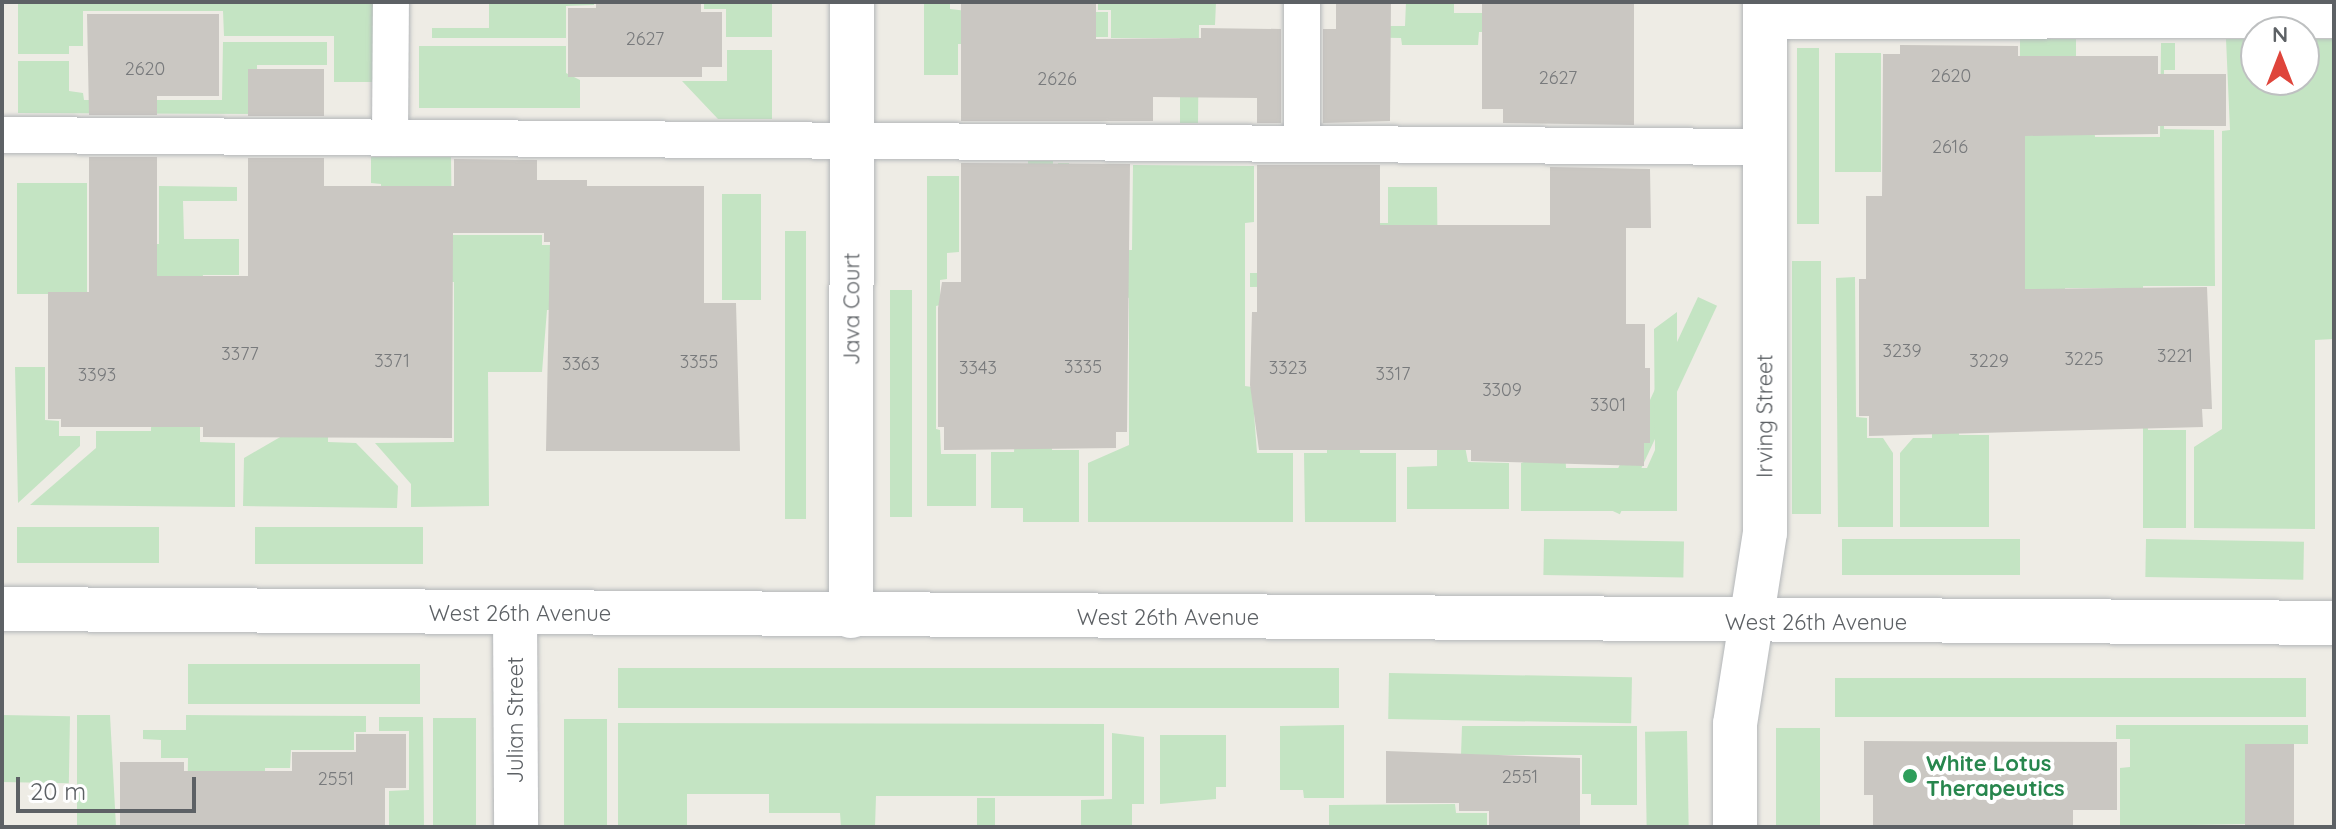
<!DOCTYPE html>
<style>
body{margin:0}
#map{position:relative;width:2336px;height:829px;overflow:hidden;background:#eeece5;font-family:Quicksand,sans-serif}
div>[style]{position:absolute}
.green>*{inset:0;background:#c4e4c3;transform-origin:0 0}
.building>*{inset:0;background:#cac7c2;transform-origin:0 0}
.roads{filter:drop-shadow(0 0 2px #b3b6b9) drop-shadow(0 0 2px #b3b6b9)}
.lane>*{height:36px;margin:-18px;padding:0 18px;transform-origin:18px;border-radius:18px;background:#fff}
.street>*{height:44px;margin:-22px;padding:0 22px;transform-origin:22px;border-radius:22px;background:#fff}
.secondary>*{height:44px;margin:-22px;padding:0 22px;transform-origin:22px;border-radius:22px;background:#fff}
.dots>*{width:22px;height:22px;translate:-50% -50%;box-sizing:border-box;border:4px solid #fff;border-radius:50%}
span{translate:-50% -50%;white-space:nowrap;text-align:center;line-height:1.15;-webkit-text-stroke:8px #fff;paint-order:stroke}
.number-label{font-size:18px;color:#787a7c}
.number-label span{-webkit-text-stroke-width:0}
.street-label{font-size:22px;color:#5d6165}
.leisure-label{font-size:22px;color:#27864d;font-weight:700}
.left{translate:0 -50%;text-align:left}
.frame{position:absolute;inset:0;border:4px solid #5d6165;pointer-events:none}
.north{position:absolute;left:2240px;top:16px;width:80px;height:80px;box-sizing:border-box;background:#fff;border:2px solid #bec0c1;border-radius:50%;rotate:0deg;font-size:22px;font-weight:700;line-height:32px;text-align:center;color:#5d6165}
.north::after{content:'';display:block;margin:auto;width:28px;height:36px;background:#df453b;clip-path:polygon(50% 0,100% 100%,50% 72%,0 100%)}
.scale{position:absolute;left:16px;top:777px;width:180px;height:36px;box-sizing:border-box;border:4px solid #5d6165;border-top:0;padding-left:10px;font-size:24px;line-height:28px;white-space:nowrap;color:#5d6165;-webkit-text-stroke:6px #fff;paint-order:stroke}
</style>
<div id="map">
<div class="green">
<i style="clip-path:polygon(18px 2px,374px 2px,374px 82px,334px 82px,334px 36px,224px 36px,223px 11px,83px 11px,83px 46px,69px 46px,69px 54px,18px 54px)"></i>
<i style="clip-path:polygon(489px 2px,594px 2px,594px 5px,566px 6px,566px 38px,432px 38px,432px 28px,489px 28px)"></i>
<i style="clip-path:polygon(704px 2px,772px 2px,772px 37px,726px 37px,726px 9px,704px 9px)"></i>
<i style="clip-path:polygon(924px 2px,950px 2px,950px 9px,976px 12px,1108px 12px,1108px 37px,977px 37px,976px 44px,958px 44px,958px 75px,924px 75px)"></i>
<i style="clip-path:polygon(1098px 2px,1216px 2px,1215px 25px,1199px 25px,1198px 123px,1180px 123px,1180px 38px,1111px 38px,1111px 10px,1098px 10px)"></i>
<i style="clip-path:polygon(1406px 2px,1454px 2px,1454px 13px,1607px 13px,1607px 33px,1479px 32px,1478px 45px,1402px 45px,1401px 38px,1344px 37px,1344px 26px,1405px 26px)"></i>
<i style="clip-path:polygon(2020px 39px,2076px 39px,2076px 119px,2094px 120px,2095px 137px,2160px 137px,2161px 43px,2175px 43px,2175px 70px,2164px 70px,2164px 129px,2214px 130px,2215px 286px,2143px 286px,2143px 301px,2115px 288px,2065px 288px,2065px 304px,1952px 287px,2020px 101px)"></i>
<i style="clip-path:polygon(2226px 39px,2256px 39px,2256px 80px,2304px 80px,2304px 39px,2334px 39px,2334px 339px,2315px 340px,2315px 529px,2194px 528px,2194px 447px,2222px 429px,2222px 131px,2230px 130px)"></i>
<i style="clip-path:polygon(223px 42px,327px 42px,327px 65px,257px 65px,257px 114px,18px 113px,18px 61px,69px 61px,69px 91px,83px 93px,84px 100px,222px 100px)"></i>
<i style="clip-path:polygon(419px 46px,566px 46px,566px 73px,580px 80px,580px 108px,419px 108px)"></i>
<i style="left:1797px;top:48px;width:22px;height:176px"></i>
<i style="clip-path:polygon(727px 50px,772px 50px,772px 119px,718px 119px,682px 81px,727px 81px)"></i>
<i style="left:1835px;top:53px;width:46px;height:119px"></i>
<i style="clip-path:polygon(371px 157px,451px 157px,452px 235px,542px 235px,542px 245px,605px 245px,606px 310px,547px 310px,542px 372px,488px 372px,489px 506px,411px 507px,411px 484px,375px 443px,454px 442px,454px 282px,381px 281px,381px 184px,371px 183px)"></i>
<i style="clip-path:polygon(1028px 161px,1053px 161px,1052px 450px,1079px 450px,1079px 522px,1023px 522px,1023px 508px,991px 508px,991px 452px,1014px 452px,1028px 248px)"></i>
<i style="clip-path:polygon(1058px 163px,1069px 163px,1069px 250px,1132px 250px,1133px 165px,1254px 166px,1254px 222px,1245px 223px,1245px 386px,1252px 387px,1257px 453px,1293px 453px,1293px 522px,1088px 522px,1088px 463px,1129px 445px,1129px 298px,1057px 281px)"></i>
<i style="clip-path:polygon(927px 176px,959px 176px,959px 252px,947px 253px,947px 279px,940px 280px,940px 305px,936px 306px,936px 429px,940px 430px,941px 454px,976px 454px,976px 506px,927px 506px)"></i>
<i style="left:17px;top:183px;width:70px;height:111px"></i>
<i style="clip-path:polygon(159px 186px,237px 187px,237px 201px,183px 201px,184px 239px,239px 239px,239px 275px,203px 275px,192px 329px,94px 244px,159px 244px)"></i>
<i style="clip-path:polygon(1388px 187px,1437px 187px,1438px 298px,1359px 434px,1360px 453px,1396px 453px,1396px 522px,1305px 522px,1304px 453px,1327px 453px,1324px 286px,1250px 287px,1250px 273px,1291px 273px,1339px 223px,1388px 223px)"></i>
<i style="left:722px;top:194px;width:39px;height:106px"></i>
<i style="left:785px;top:231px;width:21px;height:288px"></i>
<i style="left:1821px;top:261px;width:253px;height:29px;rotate:90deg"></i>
<i style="clip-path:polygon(1855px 277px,1856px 417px,1867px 418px,1867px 438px,1883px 438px,1893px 453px,1893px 527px,1838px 527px,1836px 278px)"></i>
<i style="clip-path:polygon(328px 280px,328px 442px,356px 443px,398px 486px,397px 508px,243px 506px,244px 458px,294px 429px)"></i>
<i style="left:890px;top:290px;width:22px;height:227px"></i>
<i style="left:1698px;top:297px;width:21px;height:230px;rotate:25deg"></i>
<i style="clip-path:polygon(1437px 301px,1468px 462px,1509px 463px,1509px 509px,1407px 509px,1407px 467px,1437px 466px)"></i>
<i style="clip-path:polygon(1677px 312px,1677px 511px,1521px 511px,1521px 463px,1565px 447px,1566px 468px,1647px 468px,1655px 450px,1654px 329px)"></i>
<i style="clip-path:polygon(152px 332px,200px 420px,200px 442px,235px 443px,235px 507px,30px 505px,96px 448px,96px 431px,151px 431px)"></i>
<i style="clip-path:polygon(15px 367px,45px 367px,45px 420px,59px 421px,59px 436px,80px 436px,80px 446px,18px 503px)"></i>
<i style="clip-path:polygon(2143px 414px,2147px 414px,2148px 430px,2186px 430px,2186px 528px,2143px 528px)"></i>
<i style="clip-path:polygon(1958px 418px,1959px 435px,1989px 435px,1989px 527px,1900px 527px,1900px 453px,1913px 438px,1932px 438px,1932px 419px)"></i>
<i style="left:17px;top:527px;width:142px;height:36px"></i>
<i style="left:255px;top:527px;width:168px;height:37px"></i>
<i style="left:1544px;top:539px;width:140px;height:36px;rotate:1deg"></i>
<i style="left:1842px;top:539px;width:178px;height:36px"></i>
<i style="left:2146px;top:539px;width:158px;height:38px;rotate:1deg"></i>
<i style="left:188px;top:664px;width:232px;height:40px"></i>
<i style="left:618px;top:668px;width:721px;height:40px"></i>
<i style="left:1389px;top:673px;width:243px;height:46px;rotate:1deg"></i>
<i style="left:1835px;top:678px;width:471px;height:39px"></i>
<i style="left:2px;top:715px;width:68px;height:67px;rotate:1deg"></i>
<i style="clip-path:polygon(77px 715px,110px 715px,116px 827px,77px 827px)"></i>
<i style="clip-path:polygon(186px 715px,366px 716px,366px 732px,354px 732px,354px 750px,291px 750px,290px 768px,265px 768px,265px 827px,187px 827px,188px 758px,161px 758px,161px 740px,143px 739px,143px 730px,186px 730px)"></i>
<i style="clip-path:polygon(379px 717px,423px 717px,424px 827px,389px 827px,389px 791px,409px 790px,409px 731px,379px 731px)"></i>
<i style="left:433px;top:718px;width:43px;height:109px"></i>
<i style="left:564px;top:719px;width:43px;height:108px"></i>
<i style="clip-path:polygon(618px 723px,1104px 724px,1104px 796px,876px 796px,875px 827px,841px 827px,840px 813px,769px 813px,769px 794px,687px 794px,687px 827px,618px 827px)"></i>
<i style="clip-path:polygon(1344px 725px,1344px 798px,1304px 798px,1303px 790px,1280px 790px,1280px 726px)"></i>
<i style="clip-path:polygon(2116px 725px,2308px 725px,2308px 744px,2245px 744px,2246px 824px,2078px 827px,2120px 826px,2120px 768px,2130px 767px,2130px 739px,2116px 739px)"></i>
<i style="clip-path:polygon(1462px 726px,1637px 726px,1637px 805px,1591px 805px,1591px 794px,1582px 794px,1582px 755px,1461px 755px)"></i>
<i style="left:1776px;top:728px;width:44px;height:99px"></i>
<i style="left:1687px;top:731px;width:96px;height:42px;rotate:89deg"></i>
<i style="clip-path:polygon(1112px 733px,1144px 737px,1144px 804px,1132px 804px,1132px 827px,1081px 827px,1081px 800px,1112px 799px)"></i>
<i style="clip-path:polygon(1160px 735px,1226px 735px,1226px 787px,1216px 787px,1216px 799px,1160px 804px)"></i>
<i style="left:977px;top:798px;width:18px;height:29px"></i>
<i style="clip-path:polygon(1455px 804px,1456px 813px,1487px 813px,1487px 827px,1329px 827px,1329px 805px)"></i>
</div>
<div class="building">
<i style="clip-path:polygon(596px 2px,701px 2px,701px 12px,722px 12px,722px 67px,702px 67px,702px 77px,568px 77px,568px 8px,596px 8px)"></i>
<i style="clip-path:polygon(961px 2px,1096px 2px,1096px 39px,1201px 38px,1201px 28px,1281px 29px,1281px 123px,1257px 123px,1257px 98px,1153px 97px,1153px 121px,961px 121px)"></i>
<i style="clip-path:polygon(1336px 2px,1391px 2px,1390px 121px,1323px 123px,1323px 29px,1336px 29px)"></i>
<i style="clip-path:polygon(1482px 2px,1634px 2px,1634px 125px,1503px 123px,1503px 109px,1482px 109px)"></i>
<i style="clip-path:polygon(87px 14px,219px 14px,219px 96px,157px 96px,157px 115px,89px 115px)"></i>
<i style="clip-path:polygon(1900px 45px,2018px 46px,2018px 56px,2158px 56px,2158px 74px,2226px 74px,2226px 126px,2158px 126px,2158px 134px,2025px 136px,2025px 289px,2207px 287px,2212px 409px,2202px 409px,2203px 427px,1869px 436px,1869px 416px,1859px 416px,1859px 279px,1866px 279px,1866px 196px,1882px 196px,1883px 54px,1900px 54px)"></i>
<i style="left:248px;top:69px;width:76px;height:47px"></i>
<i style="clip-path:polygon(89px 157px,157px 157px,157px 276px,248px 276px,248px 158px,324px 158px,324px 186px,454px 186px,454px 159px,537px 160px,537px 180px,587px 180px,587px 186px,704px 186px,704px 303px,736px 303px,740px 451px,546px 451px,550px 242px,544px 242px,544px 233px,453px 233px,452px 438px,203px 437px,203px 427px,61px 427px,61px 419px,48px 419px,48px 292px,89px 292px)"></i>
<i style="clip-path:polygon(961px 163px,1130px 164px,1127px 432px,1116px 432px,1116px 448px,944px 450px,944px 427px,938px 427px,938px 308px,942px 282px,961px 282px)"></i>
<i style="clip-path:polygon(1257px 165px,1380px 165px,1380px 225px,1550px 225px,1550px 167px,1650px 169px,1651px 228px,1626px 228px,1626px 324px,1645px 324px,1645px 368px,1650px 368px,1650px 443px,1644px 443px,1644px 466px,1471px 461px,1471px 450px,1259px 450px,1250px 385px,1252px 312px,1257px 312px)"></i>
<i style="clip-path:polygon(356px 734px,406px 734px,406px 788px,385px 788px,385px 827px,120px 827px,120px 762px,184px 762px,184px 771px,292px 771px,292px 752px,356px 752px)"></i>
<i style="clip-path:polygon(1864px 741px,2117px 742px,2117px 810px,2073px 810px,2073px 827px,1873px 827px,1873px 795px,1864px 795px)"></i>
<i style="left:2245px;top:744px;width:49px;height:83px"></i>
<i style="clip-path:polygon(1386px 751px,1580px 758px,1580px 827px,1489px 827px,1489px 811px,1459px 811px,1459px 803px,1386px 803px)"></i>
</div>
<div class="roads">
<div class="lane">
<i style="left:1765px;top:21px;width:569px;rotate:-0.1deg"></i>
<i style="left:2px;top:135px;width:1763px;rotate:0.39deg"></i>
<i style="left:390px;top:138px;width:136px;rotate:-89.6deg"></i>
<i style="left:1302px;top:144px;width:142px;rotate:-90deg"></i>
</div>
<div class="street">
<i style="left:515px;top:613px;width:214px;rotate:89.7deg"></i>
<i style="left:851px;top:616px;width:614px;rotate:-89.91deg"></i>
</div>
<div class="secondary">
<i style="left:2px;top:609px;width:2332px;rotate:0.34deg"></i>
<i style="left:1735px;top:827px;width:103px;rotate:-90deg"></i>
<i style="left:1735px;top:724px;width:193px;rotate:-81.1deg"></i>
<i style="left:1765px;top:533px;width:531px;rotate:-90deg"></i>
</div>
</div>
<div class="dots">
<i style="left:1910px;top:776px;background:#2e9e5b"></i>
</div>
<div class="number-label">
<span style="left:645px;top:39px">2627</span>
<span style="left:145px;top:69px">2620</span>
<span style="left:1951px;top:76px">2620</span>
<span style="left:1558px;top:78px">2627</span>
<span style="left:1057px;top:79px">2626</span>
<span style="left:1950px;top:147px">2616</span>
<span style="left:1902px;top:351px">3239</span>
<span style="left:240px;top:354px">3377</span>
<span style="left:2175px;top:356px">3221</span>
<span style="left:2084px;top:359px">3225</span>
<span style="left:392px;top:361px">3371</span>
<span style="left:1989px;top:361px">3229</span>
<span style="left:699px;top:362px">3355</span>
<span style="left:581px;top:364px">3363</span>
<span style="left:1083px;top:367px">3335</span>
<span style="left:978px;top:368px">3343</span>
<span style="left:1288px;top:368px">3323</span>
<span style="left:1393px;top:374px">3317</span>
<span style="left:97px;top:375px">3393</span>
<span style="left:1502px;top:390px">3309</span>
<span style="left:1608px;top:405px">3301</span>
<span style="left:1520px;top:777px">2551</span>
<span style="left:336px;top:779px">2551</span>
</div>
<div class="street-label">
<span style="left:852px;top:309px;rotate:-90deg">Java Court</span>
<span style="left:1765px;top:416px;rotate:-90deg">Irving Street</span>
<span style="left:520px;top:614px">West 26th Avenue</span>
<span style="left:1168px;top:618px">West 26th Avenue</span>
<span style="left:1816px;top:623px">West 26th Avenue</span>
<span style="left:516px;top:720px;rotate:-90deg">Julian Street</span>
</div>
<div class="leisure-label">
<span class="left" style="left:1926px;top:776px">White Lotus<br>Therapeutics</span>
</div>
<div class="frame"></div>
<div class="north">N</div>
<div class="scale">20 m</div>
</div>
